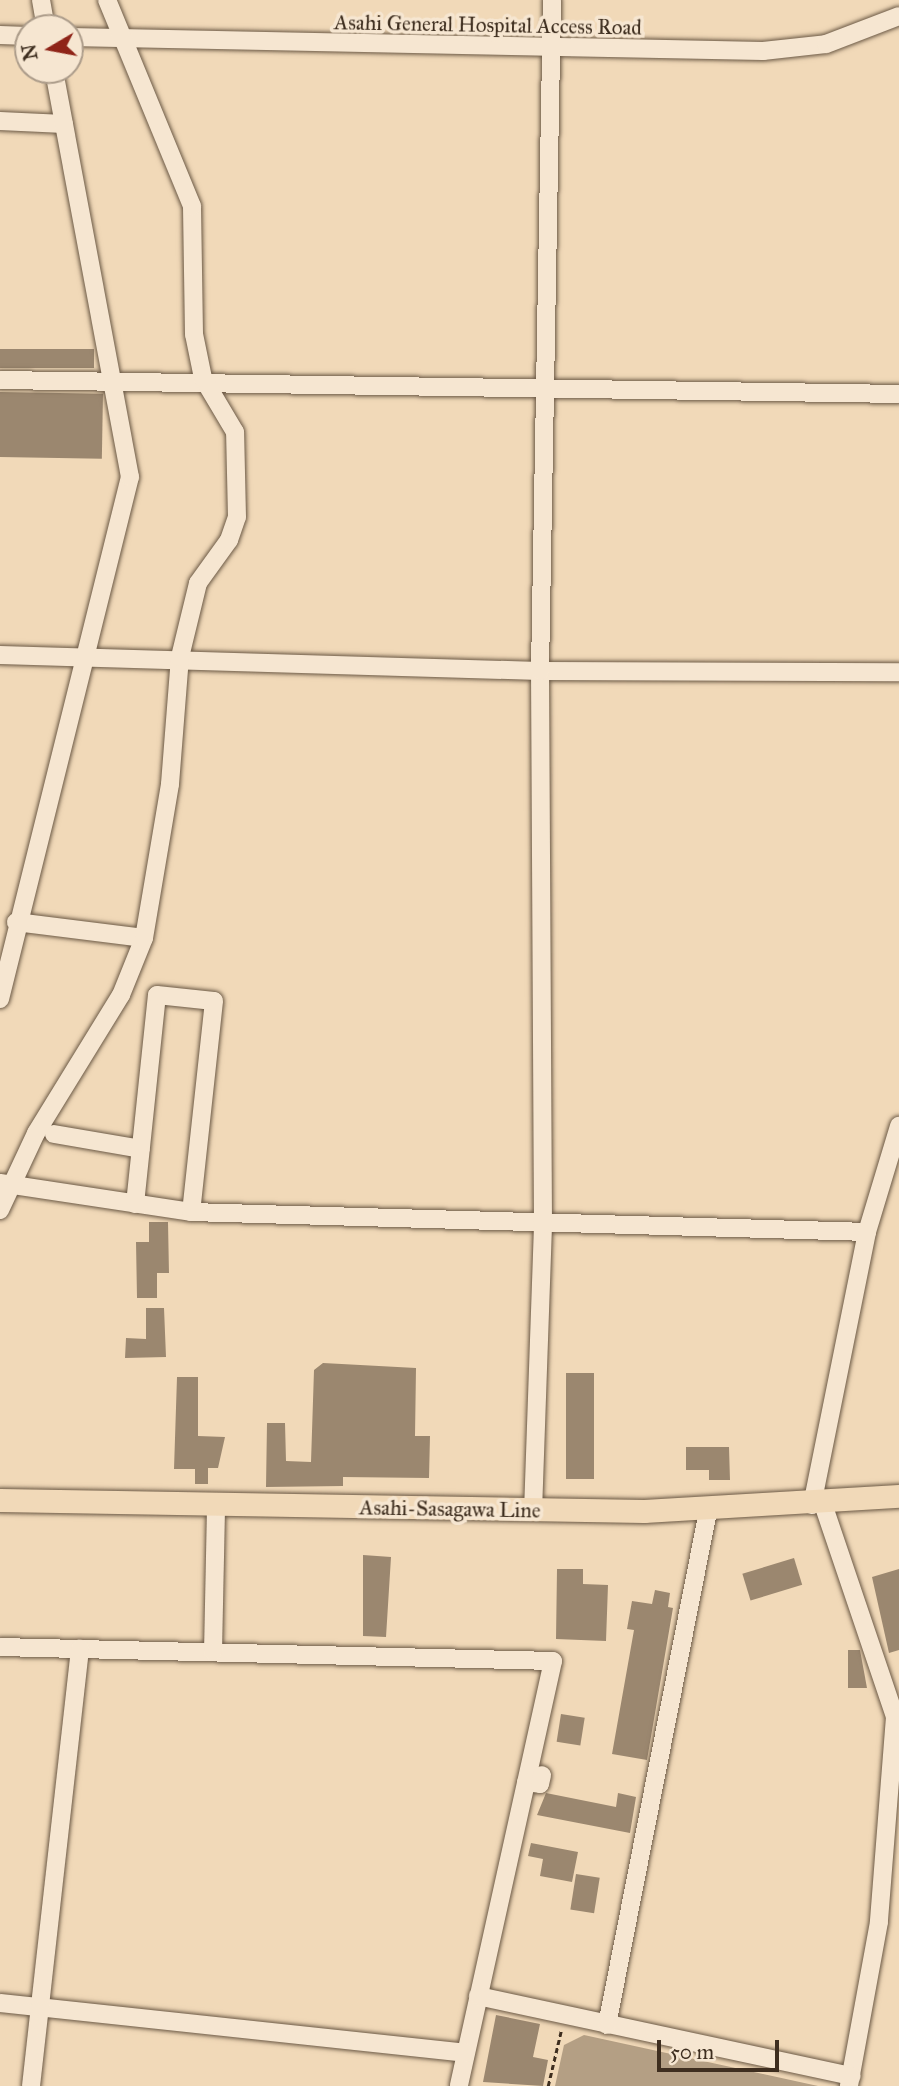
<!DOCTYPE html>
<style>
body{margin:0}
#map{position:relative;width:899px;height:2086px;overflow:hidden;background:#f1d9b8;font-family:"IM FELL Great Primer",serif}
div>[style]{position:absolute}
.water>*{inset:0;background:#b49f84}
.building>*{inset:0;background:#9b876f;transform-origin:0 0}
.path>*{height:2.5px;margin-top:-1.25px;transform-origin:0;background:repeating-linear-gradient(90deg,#3e2e1f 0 5px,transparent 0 8.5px)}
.roads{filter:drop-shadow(0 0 2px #6b5945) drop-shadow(0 0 2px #6b5945)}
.minor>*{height:18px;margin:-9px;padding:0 9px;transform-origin:9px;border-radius:9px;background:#f6e6d1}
.major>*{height:23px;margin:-11.5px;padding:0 11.5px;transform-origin:11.5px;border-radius:11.5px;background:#f1d9b8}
span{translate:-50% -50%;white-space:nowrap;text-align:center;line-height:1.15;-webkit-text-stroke:7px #f6e6d1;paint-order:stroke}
.street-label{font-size:21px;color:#3e2e1f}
.north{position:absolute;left:14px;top:14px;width:70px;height:70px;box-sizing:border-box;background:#f6e6d1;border:2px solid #ac9c8a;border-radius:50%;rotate:260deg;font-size:19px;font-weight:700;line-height:28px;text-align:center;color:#3e2e1f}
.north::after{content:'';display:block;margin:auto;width:24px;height:32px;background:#8f2418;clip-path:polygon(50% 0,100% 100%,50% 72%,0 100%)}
.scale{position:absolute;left:657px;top:2040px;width:122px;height:32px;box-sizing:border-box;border:4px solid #3e2e1f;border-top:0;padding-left:9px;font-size:21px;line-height:24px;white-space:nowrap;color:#3e2e1f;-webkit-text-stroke:5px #f6e6d1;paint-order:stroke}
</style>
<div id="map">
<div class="water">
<i style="clip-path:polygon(584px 2035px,818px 2086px,555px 2086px,564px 2045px)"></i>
</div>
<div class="building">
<i style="left:0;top:349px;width:94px;height:19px"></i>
<i style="left:0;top:392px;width:103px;height:65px;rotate:1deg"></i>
<i style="clip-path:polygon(149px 1222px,168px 1222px,169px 1273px,157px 1273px,157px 1298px,137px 1298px,136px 1242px,149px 1242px)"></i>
<i style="clip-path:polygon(146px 1308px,164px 1308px,166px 1357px,125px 1358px,126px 1338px,146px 1339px)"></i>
<i style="clip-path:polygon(323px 1363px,416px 1368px,415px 1436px,430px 1436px,429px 1478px,343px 1477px,343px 1486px,266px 1487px,267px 1423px,285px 1423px,286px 1461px,311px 1462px,314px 1370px)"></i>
<i style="left:566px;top:1373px;width:28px;height:106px"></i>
<i style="clip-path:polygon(177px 1377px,198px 1377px,198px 1436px,225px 1437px,218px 1468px,208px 1468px,208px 1484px,195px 1484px,195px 1469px,174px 1469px)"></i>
<i style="clip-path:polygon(686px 1447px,729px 1447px,730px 1480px,709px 1480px,709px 1470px,686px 1470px)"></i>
<i style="clip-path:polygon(363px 1555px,391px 1557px,386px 1637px,363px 1636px)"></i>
<i style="left:794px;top:1558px;width:28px;height:54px;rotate:73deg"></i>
<i style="clip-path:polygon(557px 1569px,583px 1569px,583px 1584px,608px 1585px,606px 1641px,556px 1639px)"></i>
<i style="clip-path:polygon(899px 1569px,899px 1650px,889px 1653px,872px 1577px)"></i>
<i style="clip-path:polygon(655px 1590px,670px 1593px,668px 1607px,673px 1608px,647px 1760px,612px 1754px,634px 1630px,627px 1629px,632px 1601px,652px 1604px)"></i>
<i style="clip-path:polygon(848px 1650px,860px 1650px,867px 1688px,848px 1688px)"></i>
<i style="left:561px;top:1714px;width:24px;height:28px;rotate:9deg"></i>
<i style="clip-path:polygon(546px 1793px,616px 1807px,618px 1793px,636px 1797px,630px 1833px,537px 1815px)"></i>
<i style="clip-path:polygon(531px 1843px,578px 1852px,572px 1882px,540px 1876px,543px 1859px,528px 1856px)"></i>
<i style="left:576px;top:1874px;width:24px;height:36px;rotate:9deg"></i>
<i style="clip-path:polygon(496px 2015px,540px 2024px,533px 2057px,548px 2060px,543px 2086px,483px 2082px)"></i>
</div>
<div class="path">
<i style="left:548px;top:2086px;width:57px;rotate:-76.7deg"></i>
</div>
<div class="roads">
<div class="minor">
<i style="left:41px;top:0;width:28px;rotate:80deg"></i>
<i style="left:0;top:35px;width:28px;rotate:2deg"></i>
<i style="left:70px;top:37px;width:693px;rotate:1.16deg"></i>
<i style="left:763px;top:51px;width:63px;rotate:-6.3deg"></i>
<i style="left:826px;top:44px;width:78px;rotate:-21deg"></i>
<i style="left:0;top:121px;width:64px;rotate:2.7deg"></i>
<i style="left:0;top:380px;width:899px;rotate:0.89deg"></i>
<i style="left:0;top:655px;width:540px;rotate:1.7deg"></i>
<i style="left:540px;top:671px;width:359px;rotate:0.2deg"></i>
<i style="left:16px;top:922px;width:129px;rotate:7.1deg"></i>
<i style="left:0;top:999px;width:538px;rotate:-76.02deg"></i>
<i style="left:130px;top:477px;width:414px;rotate:-100.6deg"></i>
<i style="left:54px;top:1134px;width:88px;rotate:9.8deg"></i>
<i style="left:0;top:1183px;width:193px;rotate:8.6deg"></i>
<i style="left:191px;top:1212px;width:676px;rotate:1.69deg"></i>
<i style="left:135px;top:1204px;width:210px;rotate:-84deg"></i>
<i style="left:157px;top:995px;width:57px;rotate:6deg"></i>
<i style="left:214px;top:1001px;width:212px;rotate:96.2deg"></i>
<i style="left:0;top:1210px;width:85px;rotate:-64.9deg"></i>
<i style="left:36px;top:1133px;width:162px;rotate:-58.4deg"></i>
<i style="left:121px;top:995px;width:61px;rotate:-68deg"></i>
<i style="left:144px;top:938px;width:156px;rotate:-80.4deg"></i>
<i style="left:170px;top:784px;width:127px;rotate:-85.5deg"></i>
<i style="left:180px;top:657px;width:76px;rotate:-76.3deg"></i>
<i style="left:198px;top:583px;width:53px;rotate:-54.2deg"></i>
<i style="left:229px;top:540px;width:24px;rotate:-71deg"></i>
<i style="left:237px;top:517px;width:85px;rotate:-91.3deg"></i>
<i style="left:235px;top:432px;width:63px;rotate:-120.7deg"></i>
<i style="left:203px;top:378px;width:45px;rotate:-101.6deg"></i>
<i style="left:194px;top:334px;width:128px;rotate:-90.9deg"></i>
<i style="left:192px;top:206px;width:223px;rotate:-112.4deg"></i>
<i style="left:823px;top:1504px;width:225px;rotate:71.3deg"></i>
<i style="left:895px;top:1717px;width:206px;rotate:94.5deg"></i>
<i style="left:879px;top:1922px;width:167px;rotate:100.4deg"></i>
<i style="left:812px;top:1505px;width:278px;rotate:-78.6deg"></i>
<i style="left:867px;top:1232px;width:111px;rotate:-73.2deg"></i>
<i style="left:533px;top:1512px;width:288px;rotate:-88deg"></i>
<i style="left:543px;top:1224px;width:553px;rotate:-90.31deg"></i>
<i style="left:540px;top:671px;width:671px;rotate:-88.98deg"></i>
<i style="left:0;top:1647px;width:553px;rotate:1.45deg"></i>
<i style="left:553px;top:1661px;width:435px;rotate:102.5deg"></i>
<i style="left:213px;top:1652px;width:147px;rotate:-88.8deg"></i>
<i style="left:526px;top:1782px;width:14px;rotate:8deg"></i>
<i style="left:540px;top:1784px;width:9px;rotate:-77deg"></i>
<i style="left:478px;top:1996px;width:382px;rotate:12.1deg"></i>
<i style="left:0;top:2003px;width:468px;rotate:6.1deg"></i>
<i style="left:607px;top:2025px;width:524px;rotate:-78.88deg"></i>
<i style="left:31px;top:2086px;width:440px;rotate:-83.6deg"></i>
</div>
<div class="major">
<i style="left:0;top:1500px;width:644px;rotate:0.98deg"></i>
<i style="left:644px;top:1511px;width:255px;rotate:-3.4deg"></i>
</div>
</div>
<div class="street-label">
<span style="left:488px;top:25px;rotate:1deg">Asahi General Hospital Access Road</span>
<span style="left:450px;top:1509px;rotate:1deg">Asahi-Sasagawa Line</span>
</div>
<div class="north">N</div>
<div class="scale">50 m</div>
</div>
